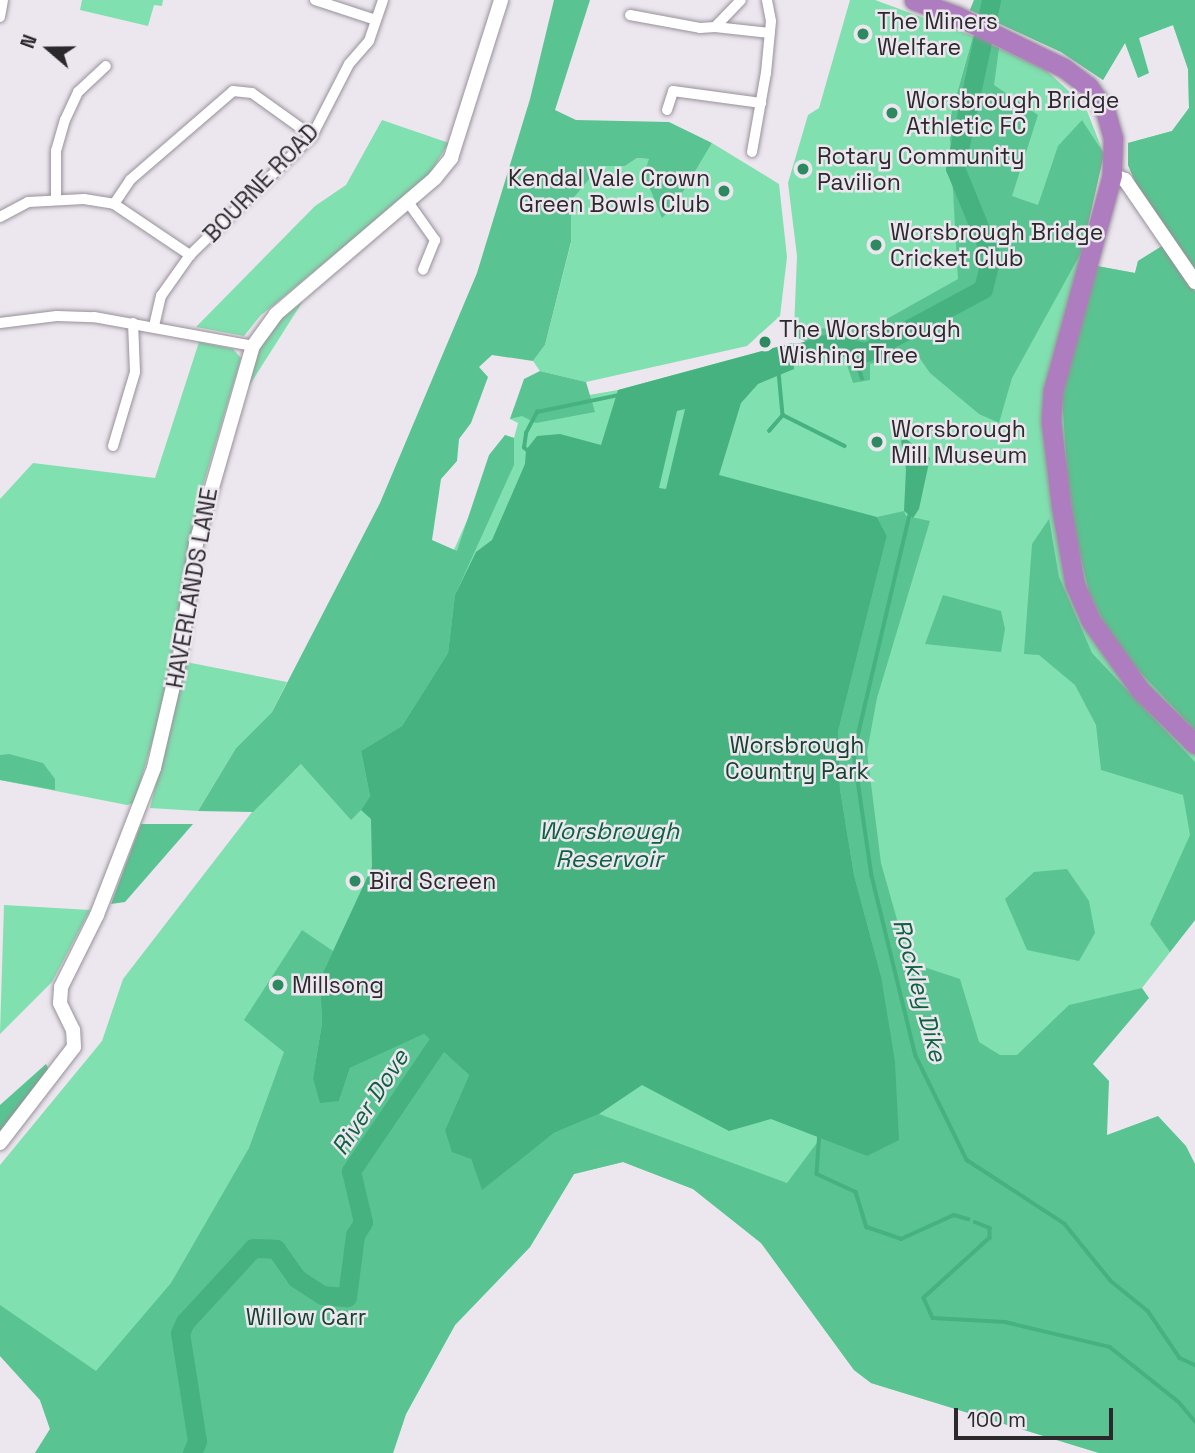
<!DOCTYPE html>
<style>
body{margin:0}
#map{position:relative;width:1195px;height:1453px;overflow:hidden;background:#ece6ef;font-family:"Space Grotesk",sans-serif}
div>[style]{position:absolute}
.green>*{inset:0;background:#81e0af}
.forest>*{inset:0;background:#59c491}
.water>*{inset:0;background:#45b280}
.stream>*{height:3.5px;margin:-1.75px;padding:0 1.75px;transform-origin:1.75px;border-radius:1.75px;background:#45b280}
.river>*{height:19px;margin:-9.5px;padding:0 9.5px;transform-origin:9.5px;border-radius:9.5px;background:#45b280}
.roads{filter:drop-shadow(0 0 2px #98919a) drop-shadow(0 0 2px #98919a)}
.street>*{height:10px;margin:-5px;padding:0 5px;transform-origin:5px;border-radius:5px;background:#fff}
.secondary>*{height:14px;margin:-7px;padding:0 7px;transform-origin:7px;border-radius:7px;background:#fff}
.highway>*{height:19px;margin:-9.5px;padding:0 9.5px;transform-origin:9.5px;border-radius:9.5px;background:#ae7dc0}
.dots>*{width:19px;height:19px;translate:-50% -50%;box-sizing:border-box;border:4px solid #ece6ef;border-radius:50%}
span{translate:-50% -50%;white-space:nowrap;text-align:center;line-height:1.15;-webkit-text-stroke:5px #ece6ef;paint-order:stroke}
.poi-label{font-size:23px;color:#2b292c}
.left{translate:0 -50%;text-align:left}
.right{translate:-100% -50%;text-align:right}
.street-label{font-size:23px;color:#2b292c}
.park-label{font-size:23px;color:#15422d}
.water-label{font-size:24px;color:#0e6140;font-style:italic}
.north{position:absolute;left:14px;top:14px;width:70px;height:70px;-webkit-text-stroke:5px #ece6ef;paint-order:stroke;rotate:290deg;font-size:19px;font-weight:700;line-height:28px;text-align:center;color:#2b292c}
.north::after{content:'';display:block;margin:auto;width:24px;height:32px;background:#2b292c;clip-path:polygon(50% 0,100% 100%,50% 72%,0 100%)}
.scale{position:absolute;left:954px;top:1408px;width:159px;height:32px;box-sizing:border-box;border:4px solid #2b292c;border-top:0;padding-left:9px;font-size:21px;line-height:24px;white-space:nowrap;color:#2b292c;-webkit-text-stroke:5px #ece6ef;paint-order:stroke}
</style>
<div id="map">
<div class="green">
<i style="clip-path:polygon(82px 0,163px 0,162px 6px,154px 5px,148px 26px,80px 10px)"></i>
<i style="clip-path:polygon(850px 0,875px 0,973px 36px,949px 122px,959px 279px,872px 327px,794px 329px,797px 256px,788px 183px,808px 115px,819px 108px)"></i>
<i style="clip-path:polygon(974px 0,1195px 0,1195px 920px,1142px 988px,1082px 1036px,1007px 1120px,1195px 1453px,1099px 1453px,871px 1383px,854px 1370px,761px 1243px,693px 1189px,623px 1162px,574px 1174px,530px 1247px,455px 1325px,406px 1414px,393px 1453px,35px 1453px,50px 1429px,40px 1400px,0 1356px,0 1165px,102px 1041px,123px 979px,252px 812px,301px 764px,425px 615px,505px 435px,514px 438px,518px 423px,510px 419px,514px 408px,618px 390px,792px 343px,829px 343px,983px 289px,963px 114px,981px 40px,1046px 70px,1085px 106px,1104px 154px,1082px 251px,1097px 266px,1135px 273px,1138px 261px,1162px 246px,1128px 165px,1128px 143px,1172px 131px,1189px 108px,1188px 69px,1173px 25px,1125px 43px,1103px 80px,1061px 52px,970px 10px)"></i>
<i style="clip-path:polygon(382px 120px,449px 143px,426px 179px,260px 316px,244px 336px,196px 327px,315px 206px,346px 185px)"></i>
<i style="clip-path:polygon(712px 143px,779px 184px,787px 257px,780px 316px,747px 346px,586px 382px,540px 371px,533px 361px,545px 345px,571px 243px,571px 201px,600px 165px,625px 166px,637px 158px,649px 159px,676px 204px)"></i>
<i style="clip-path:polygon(303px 301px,242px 397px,264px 334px)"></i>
<i style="clip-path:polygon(199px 342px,233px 349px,241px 358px,198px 502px,162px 709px,134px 803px,127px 805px,0 780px,0 499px,33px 463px,155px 478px)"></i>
<i style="clip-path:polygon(186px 662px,287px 682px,272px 712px,236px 748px,198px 811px,150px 808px)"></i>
<i style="clip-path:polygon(4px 905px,90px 910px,52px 982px,0 1034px)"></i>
</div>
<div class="forest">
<i style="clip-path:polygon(554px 0,590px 0,555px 110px,576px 120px,669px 122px,712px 143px,676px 204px,662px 218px,644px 174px,649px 159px,637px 158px,625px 166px,600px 166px,571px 201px,571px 242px,545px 345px,533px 361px,492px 355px,479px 367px,488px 377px,471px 423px,459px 439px,457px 461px,441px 479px,432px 540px,457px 551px,489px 455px,505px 435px,514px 438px,514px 465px,455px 595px,448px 653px,402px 726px,361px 751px,370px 796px,361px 810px,351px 820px,301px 764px,253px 812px,198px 811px,236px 748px,272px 712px,380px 503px,477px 273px,530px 99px)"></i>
<i style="clip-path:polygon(974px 0,1195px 0,1195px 271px,1137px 186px,1128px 165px,1128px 143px,1172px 131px,1189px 108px,1188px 69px,1173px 25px,1139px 38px,1149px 73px,1138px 78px,1125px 43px,1103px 80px,1061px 52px,970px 10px)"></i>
<i style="clip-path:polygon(973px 36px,999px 48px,994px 85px,1038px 115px,1012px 196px,1038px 205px,1058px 146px,1082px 120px,1104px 154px,1082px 251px,1012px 378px,999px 423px,979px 414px,930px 373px,916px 353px,870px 364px,870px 380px,853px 383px,844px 356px,795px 337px,794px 329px,872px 327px,958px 279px,949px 122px)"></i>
<i style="clip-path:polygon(1162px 246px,1195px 292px,1195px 730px,1125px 656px,1104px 623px,1089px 592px,1075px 532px,1067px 472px,1062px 395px,1097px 266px,1135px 273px,1138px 261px)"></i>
<i style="clip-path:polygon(540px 371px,586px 382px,595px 412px,536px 423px,522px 416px,510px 419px,524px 379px)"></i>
<i style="clip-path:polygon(904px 511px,906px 516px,930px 521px,877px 698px,867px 752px,881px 863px,909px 962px,960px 979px,979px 1042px,1000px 1055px,1017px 1055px,1069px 1005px,1142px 988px,1149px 998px,1093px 1064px,1109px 1081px,1107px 1135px,1158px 1116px,1186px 1146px,1195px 1164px,1195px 1453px,1099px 1453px,871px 1383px,854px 1370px,761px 1243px,693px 1189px,623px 1162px,574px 1174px,530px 1247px,455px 1325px,406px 1414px,393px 1453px,35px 1453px,50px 1429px,40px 1400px,0 1356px,0 1305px,96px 1371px,171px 1283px,249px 1148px,284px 1052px,244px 1020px,302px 930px,333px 951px,320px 979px,322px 1023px,313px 1078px,339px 1101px,350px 1068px,424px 1034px,469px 1075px,445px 1130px,471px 1159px,482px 1189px,554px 1133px,599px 1114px,787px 1183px,822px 1136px,867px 1156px,881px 976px,854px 875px,840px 789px,838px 732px,887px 536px,877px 517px)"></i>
<i style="clip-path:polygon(1049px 519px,1059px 577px,1092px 653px,1195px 762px,1195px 920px,1170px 952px,1150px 924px,1190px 835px,1183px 795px,1101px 770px,1096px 725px,1075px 685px,1039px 655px,1024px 654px,1032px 544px)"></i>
<i style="clip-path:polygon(943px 595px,1001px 611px,1005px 629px,1001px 652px,925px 644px)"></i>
<i style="clip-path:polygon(9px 754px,43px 763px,55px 779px,55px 790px,0 780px,0 755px)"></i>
<i style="clip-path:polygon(141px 824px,193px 824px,125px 902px,111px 904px)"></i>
<i style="clip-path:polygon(1067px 869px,1089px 901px,1095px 933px,1079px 961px,1027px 950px,1005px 899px,1034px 872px)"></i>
<i style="clip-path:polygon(46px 1064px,50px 1072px,0 1133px,0 1105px)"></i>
</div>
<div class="water">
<i style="clip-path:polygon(evenodd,792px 343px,794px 369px,758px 384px,741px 403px,719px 475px,877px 517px,887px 536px,838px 732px,840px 789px,854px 875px,881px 976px,895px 1062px,899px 1140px,867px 1156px,771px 1119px,729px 1131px,642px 1085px,599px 1114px,554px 1133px,482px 1190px,471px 1159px,452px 1152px,445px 1130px,469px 1075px,424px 1034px,350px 1068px,339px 1101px,320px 1103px,313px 1078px,322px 1023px,320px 979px,372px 867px,371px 819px,361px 810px,370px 796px,361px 751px,402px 726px,448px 653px,455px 595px,476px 552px,492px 540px,525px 464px,526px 450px,537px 436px,560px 434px,601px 445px,618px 390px,792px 343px,685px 409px,666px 489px,659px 488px,677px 411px,685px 409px)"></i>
<i style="clip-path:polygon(905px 438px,930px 458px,919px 509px,913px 518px,904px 511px,906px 469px,901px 441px)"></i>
</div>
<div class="stream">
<i style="left:779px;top:372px;width:43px;rotate:84.7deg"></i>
<i style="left:783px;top:415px;width:69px;rotate:26.6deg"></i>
<i style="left:862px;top:379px;width:19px;rotate:-108deg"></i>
<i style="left:856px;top:361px;width:13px;rotate:-42deg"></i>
<i style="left:769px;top:431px;width:21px;rotate:-49deg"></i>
<i style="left:529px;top:452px;width:6px;rotate:-141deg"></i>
<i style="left:524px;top:448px;width:15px;rotate:-82deg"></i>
<i style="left:526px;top:433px;width:24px;rotate:-62deg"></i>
<i style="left:537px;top:412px;width:84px;rotate:-11.7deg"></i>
<i style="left:910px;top:515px;width:244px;rotate:103.2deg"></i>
<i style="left:854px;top:753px;width:124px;rotate:81.7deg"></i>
<i style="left:872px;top:876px;width:185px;rotate:76.3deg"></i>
<i style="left:916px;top:1056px;width:116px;rotate:63.9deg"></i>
<i style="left:967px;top:1160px;width:117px;rotate:33.1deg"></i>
<i style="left:1065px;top:1224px;width:73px;rotate:51.1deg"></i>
<i style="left:1111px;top:1281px;width:48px;rotate:39deg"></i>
<i style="left:1148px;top:1311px;width:57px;rotate:55.8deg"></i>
<i style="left:1180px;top:1358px;width:17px;rotate:25deg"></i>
<i style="left:820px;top:1132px;width:42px;rotate:94.1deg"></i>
<i style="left:817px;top:1174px;width:43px;rotate:24.8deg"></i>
<i style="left:856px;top:1192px;width:37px;rotate:73deg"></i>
<i style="left:867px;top:1227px;width:36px;rotate:19deg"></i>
<i style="left:901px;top:1239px;width:58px;rotate:-24.4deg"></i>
<i style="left:954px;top:1215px;width:15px;rotate:16deg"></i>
<i style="left:975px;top:1222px;width:16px;rotate:22deg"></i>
<i style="left:990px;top:1228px;width:10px;rotate:90deg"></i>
<i style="left:990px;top:1238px;width:89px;rotate:137.7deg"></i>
<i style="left:924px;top:1298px;width:22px;rotate:66deg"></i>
<i style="left:933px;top:1318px;width:72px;rotate:3.2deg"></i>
<i style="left:1005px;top:1322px;width:108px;rotate:13.4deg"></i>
<i style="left:1110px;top:1347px;width:88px;rotate:38.6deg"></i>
<i style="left:1179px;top:1402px;width:25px;rotate:50deg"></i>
</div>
<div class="river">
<i style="left:770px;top:362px;width:62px;rotate:-17.9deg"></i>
<i style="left:829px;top:343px;width:38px;rotate:14deg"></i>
<i style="left:866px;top:352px;width:133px;rotate:-28.3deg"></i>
<i style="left:983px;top:289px;width:34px;rotate:-76deg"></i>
<i style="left:991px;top:256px;width:95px;rotate:-112.2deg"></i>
<i style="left:955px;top:168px;width:172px;rotate:-77.9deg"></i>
<i style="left:192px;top:1453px;width:13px;rotate:-67deg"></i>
<i style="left:197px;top:1441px;width:109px;rotate:-98.9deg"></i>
<i style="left:180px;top:1333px;width:12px;rotate:-66deg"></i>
<i style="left:185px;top:1322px;width:100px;rotate:-47.4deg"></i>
<i style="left:253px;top:1248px;width:23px;rotate:2deg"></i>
<i style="left:276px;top:1249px;width:35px;rotate:55deg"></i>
<i style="left:296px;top:1278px;width:31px;rotate:33deg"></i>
<i style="left:322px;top:1295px;width:25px;rotate:5deg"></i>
<i style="left:347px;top:1297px;width:63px;rotate:-82.6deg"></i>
<i style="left:355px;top:1235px;width:15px;rotate:-58deg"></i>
<i style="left:363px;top:1222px;width:52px;rotate:-103.2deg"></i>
<i style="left:351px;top:1171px;width:175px;rotate:-55.9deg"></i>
</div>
<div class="roads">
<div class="street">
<i style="left:315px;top:0;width:64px;rotate:18.2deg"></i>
<i style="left:630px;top:15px;width:71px;rotate:10.5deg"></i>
<i style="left:700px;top:28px;width:15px;rotate:-4deg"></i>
<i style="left:715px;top:27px;width:37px;rotate:-46deg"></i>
<i style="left:0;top:17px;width:17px;rotate:-80deg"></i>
<i style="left:715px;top:27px;width:55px;rotate:6.2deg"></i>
<i style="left:667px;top:110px;width:20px;rotate:-72deg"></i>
<i style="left:673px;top:91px;width:89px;rotate:7.8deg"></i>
<i style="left:752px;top:152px;width:80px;rotate:-80deg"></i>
<i style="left:766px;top:73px;width:52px;rotate:-84.5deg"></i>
<i style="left:771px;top:21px;width:21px;rotate:-101deg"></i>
<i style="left:56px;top:200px;width:49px;rotate:-90deg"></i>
<i style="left:56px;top:151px;width:32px;rotate:-74deg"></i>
<i style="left:65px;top:120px;width:31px;rotate:-65deg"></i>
<i style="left:78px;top:92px;width:38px;rotate:-43deg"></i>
<i style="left:408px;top:202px;width:47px;rotate:54.6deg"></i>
<i style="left:435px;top:240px;width:32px;rotate:112deg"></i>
<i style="left:114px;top:204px;width:29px;rotate:-56deg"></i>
<i style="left:130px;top:180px;width:136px;rotate:-40.8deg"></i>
<i style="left:233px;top:91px;width:19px;rotate:6deg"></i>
<i style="left:252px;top:93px;width:74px;rotate:35.6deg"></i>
<i style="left:0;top:217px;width:32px;rotate:-28deg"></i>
<i style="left:28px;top:202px;width:56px;rotate:-3.1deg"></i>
<i style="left:84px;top:199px;width:30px;rotate:9deg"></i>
<i style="left:114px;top:204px;width:92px;rotate:33.9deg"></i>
<i style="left:0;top:323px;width:57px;rotate:-7deg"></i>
<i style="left:57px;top:316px;width:37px;rotate:2deg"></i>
<i style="left:94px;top:317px;width:162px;rotate:10.3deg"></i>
<i style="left:154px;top:326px;width:31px;rotate:-77deg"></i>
<i style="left:161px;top:296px;width:50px;rotate:-54.7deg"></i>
<i style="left:190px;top:255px;width:170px;rotate:-44.3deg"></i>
<i style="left:312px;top:136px;width:81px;rotate:-62.8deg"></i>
<i style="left:349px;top:64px;width:30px;rotate:-49deg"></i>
<i style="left:369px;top:41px;width:43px;rotate:-71.1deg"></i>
<i style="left:113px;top:446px;width:77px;rotate:-73.4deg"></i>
<i style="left:135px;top:372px;width:49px;rotate:-92.3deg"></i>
</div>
<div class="secondary">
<i style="left:1112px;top:175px;width:14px;rotate:21deg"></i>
<i style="left:1125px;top:180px;width:124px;rotate:55.5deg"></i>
<i style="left:0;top:1143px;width:121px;rotate:-52.4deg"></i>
<i style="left:74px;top:1047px;width:17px;rotate:-93deg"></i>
<i style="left:73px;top:1030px;width:30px;rotate:-116deg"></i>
<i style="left:60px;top:1003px;width:16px;rotate:-86deg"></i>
<i style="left:61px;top:987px;width:80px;rotate:-63.4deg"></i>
<i style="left:97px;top:915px;width:158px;rotate:-68.8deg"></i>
<i style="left:154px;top:768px;width:115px;rotate:-76.9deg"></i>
<i style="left:180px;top:656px;width:114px;rotate:-81.9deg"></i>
<i style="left:196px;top:543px;width:205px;rotate:-73.9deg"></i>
<i style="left:253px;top:346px;width:39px;rotate:-54deg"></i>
<i style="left:276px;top:314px;width:209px;rotate:-40.5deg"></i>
<i style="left:435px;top:178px;width:26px;rotate:-51deg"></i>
<i style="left:451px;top:158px;width:166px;rotate:-72.4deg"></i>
</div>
<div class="highway">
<i style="left:914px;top:0;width:46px;rotate:20.4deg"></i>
<i style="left:957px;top:16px;width:119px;rotate:25.9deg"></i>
<i style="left:1064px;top:68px;width:30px;rotate:37deg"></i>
<i style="left:1088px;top:86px;width:29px;rotate:55deg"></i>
<i style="left:1105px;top:110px;width:29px;rotate:74deg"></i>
<i style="left:1113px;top:138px;width:37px;rotate:92deg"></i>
<i style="left:1112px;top:175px;width:223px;rotate:105.3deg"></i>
<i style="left:1053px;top:390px;width:32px;rotate:94deg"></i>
<i style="left:1051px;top:422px;width:84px;rotate:83.1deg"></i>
<i style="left:1061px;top:505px;width:81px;rotate:80.1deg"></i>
<i style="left:1075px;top:585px;width:39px;rotate:66deg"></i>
<i style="left:1091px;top:621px;width:85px;rotate:54.6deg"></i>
<i style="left:1140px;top:690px;width:77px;rotate:44.5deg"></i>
</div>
</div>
<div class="dots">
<i style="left:863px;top:34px;background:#2d8960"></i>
<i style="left:892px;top:113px;background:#2d8960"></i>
<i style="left:803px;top:169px;background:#2d8960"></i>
<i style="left:724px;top:191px;background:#2d8960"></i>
<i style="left:876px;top:245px;background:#2d8960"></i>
<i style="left:765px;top:342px;background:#2d8960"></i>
<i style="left:877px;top:442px;background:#2d8960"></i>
<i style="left:355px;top:881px;background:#2d8960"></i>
<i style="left:278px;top:985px;background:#2d8960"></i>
</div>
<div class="poi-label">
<span class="left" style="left:877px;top:34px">The Miners<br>Welfare</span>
<span class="left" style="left:906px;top:113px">Worsbrough Bridge<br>Athletic FC</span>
<span class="left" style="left:817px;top:169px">Rotary Community<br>Pavilion</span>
<span class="right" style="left:710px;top:191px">Kendal Vale Crown<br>Green Bowls Club</span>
<span class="left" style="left:890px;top:245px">Worsbrough Bridge<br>Cricket Club</span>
<span class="left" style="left:779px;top:342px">The Worsbrough<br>Wishing Tree</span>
<span class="left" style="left:891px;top:442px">Worsbrough<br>Mill Museum</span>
<span class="left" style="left:369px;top:881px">Bird Screen</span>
<span class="left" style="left:292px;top:985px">Millsong</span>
</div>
<div class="street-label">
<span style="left:261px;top:183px;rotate:-46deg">BOURNE ROAD</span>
<span style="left:192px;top:588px;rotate:-80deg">HAVERLANDS LANE</span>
</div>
<div class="park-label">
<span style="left:797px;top:758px">Worsbrough<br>Country Park</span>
<span style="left:306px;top:1317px">Willow Carr</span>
</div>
<div class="water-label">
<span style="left:609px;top:845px">Worsbrough<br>Reservoir</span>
<span style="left:920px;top:990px;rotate:75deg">Rockley Dike</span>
<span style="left:370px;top:1102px;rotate:-57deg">River Dove</span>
</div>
<div class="north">N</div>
<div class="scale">100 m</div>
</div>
